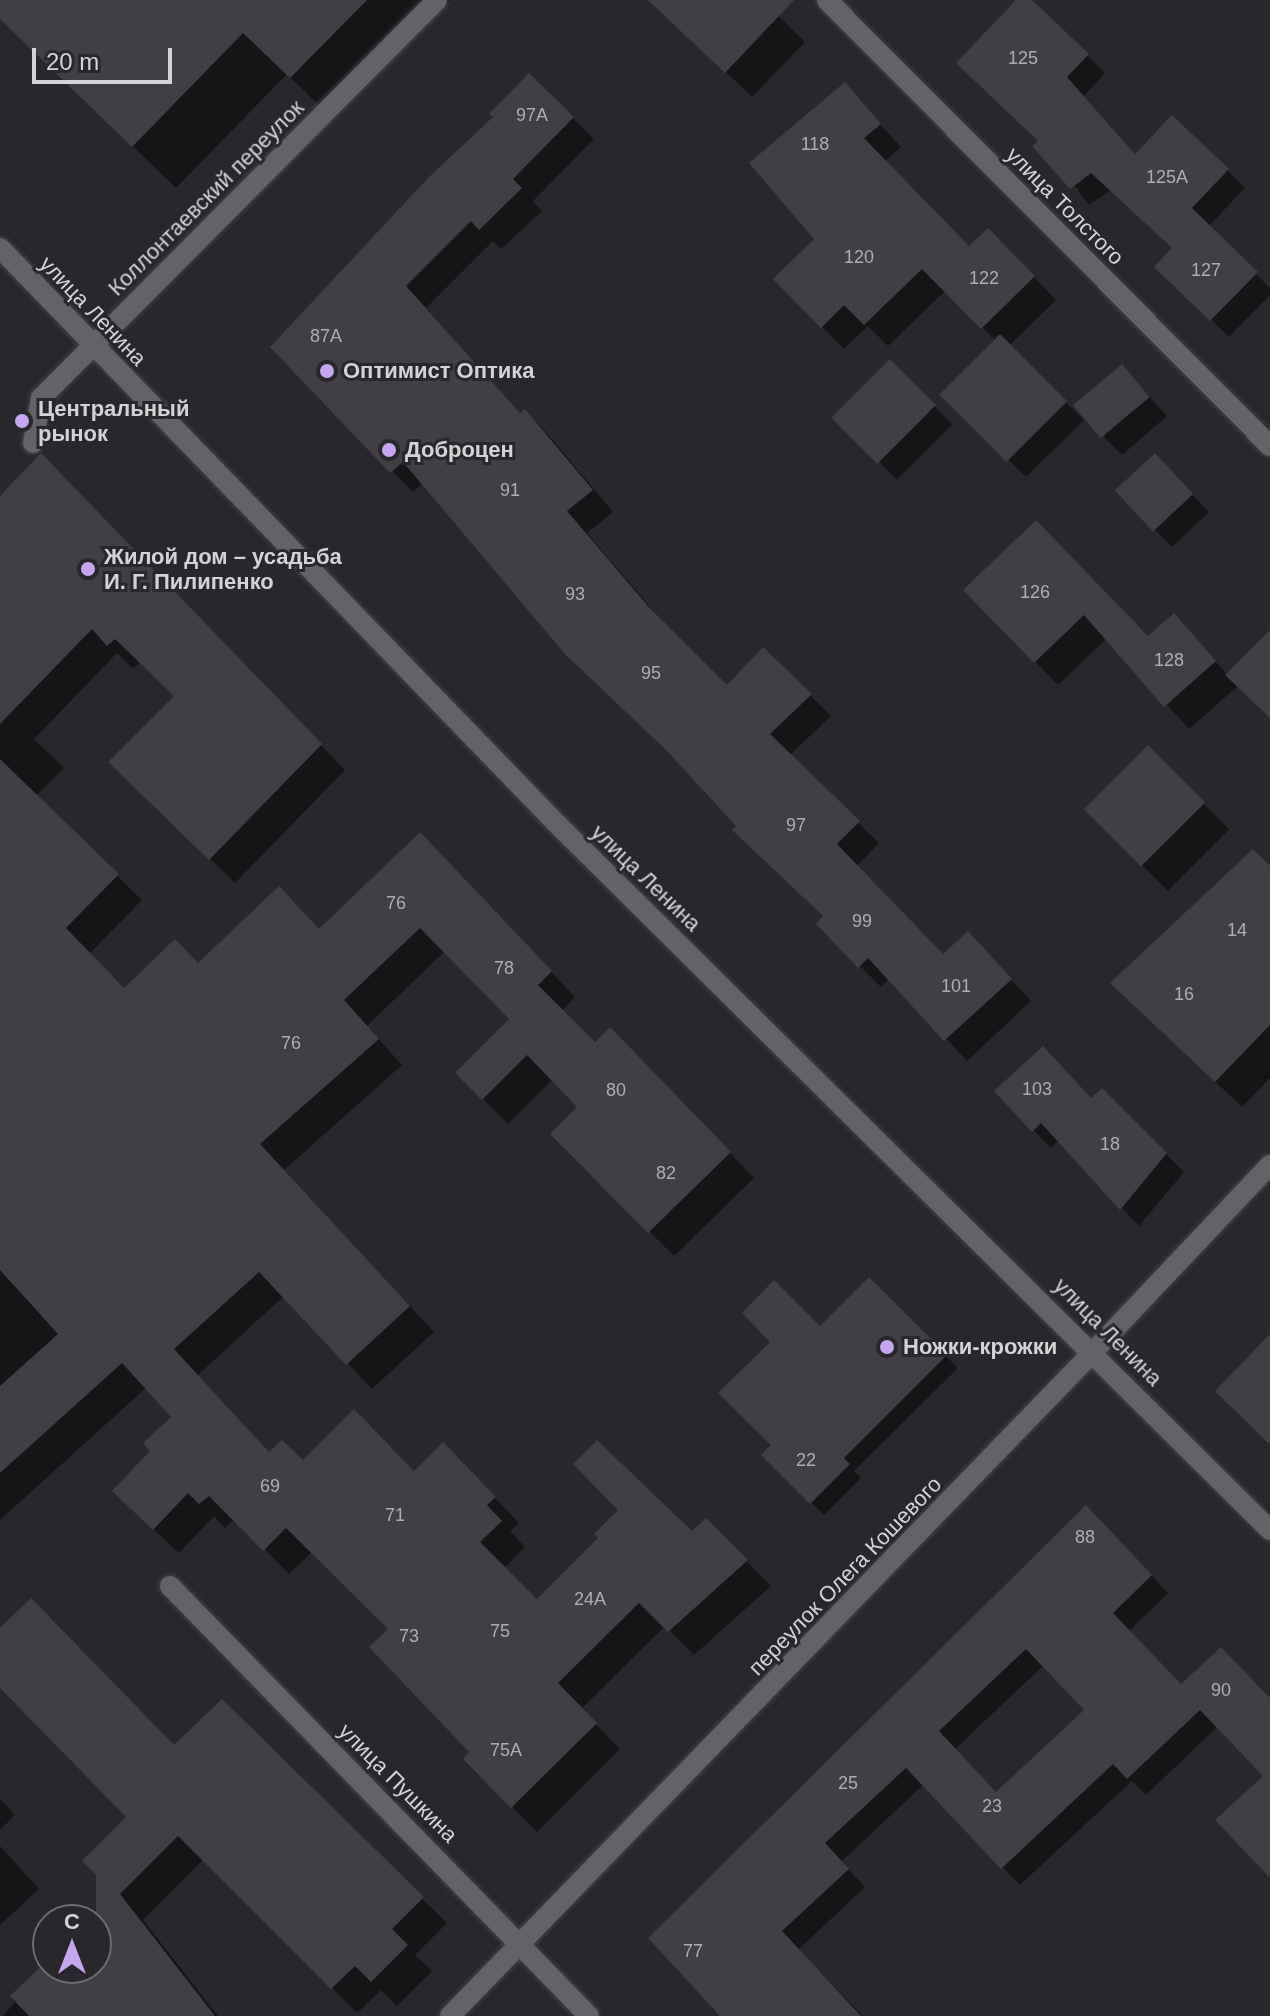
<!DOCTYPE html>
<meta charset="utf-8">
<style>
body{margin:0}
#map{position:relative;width:1270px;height:2016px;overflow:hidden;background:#28272b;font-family:Helvetica,sans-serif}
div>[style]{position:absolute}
.shadow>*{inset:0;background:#0007;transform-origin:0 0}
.building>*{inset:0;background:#413f44;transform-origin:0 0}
.roads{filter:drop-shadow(0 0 2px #444245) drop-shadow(0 0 2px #444245)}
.minor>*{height:20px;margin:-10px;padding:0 10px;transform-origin:10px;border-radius:10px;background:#646267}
.tertiary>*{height:20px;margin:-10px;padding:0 10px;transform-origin:10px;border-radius:10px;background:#646267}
.dots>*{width:22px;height:22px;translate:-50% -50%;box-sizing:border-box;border:4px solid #28272b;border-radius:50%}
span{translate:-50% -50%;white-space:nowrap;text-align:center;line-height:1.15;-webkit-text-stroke:6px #28272b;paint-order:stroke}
.number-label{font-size:18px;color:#afadb1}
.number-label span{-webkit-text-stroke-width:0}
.street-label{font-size:22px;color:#d4d2d5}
.poi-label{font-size:22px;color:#d4d2d5;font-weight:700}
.left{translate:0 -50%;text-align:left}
.north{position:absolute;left:32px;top:1904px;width:80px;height:80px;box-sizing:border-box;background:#28272b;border:2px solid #6d6b6f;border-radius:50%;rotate:0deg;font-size:22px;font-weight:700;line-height:32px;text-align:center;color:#d4d2d5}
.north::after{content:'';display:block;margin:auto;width:28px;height:36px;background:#c6a6f0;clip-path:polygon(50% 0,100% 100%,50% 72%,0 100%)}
.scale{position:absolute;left:32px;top:48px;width:140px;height:36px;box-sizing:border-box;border:4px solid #d4d2d5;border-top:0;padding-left:10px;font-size:24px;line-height:28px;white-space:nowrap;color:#d4d2d5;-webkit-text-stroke:6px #28272b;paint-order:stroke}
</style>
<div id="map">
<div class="shadow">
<i style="clip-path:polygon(0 0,451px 0,334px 120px,287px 74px,176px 188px,0 18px)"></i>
<i style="clip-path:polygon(650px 0,762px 0,805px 42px,752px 97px)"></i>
<i style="clip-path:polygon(1018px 0,1030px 0,1105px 73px,1084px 96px,1136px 155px,1227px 170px,1245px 188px,1208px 227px,1270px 288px,1270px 295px,1229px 337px,1157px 267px,1175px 249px,1111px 190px,1089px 205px,1041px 141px)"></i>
<i style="clip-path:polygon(529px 76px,594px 139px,533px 201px,542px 211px,501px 249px,493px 241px,426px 308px,521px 414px,525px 411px,546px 432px,613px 512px,587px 533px,669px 629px,727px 688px,810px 695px,831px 716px,789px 756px,879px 843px,857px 866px,944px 956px,988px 955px,1031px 1001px,967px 1061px,890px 978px,881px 987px,818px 924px,826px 917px,423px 483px,413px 492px,272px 347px,496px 118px)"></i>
<i style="clip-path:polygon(844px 85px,901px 147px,885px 161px,969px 248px,988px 230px,1056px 300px,1009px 346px,1084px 420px,1026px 477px,942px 395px,996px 341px,946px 290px,888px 346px,868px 326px,844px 349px,776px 279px,817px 239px)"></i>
<i style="left:890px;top:362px;width:88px;height:78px;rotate:45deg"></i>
<i style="clip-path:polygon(1139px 385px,1167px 416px,1122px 455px,1104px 437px)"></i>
<i style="clip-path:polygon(1172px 473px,1209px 512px,1172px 547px,1117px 490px)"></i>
<i style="clip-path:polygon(66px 481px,345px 770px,235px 883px,111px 762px,176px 696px,141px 662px,133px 669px,117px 653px,34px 739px,64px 768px,36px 796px,142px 900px,89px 954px,124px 990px,320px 931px,445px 860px,575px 997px,562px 1011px,595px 1045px,635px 1055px,754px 1178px,674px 1256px,552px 1134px,580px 1107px,553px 1079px,508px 1124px,458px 1073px,512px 1019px,445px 951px,367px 1026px,402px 1065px,284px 1170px,434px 1332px,372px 1389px,284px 1296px,198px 1375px,270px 1454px,303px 1463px,414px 1473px,468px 1470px,519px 1523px,510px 1531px,525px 1547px,504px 1568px,538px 1602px,692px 1534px,706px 1520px,771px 1586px,694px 1655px,665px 1626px,581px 1709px,620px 1749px,537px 1832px,466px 1759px,472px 1753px,391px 1629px,313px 1551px,289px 1574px,235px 1519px,225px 1528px,214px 1516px,179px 1553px,139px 1516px,152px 1451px,174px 1417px,147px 1387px,0 1520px,0 499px)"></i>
<i style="clip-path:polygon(1036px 523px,1148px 639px,1174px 616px,1228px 675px,1270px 633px,1270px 716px,1239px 685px,1189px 729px,1107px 638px,1058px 685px,966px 590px)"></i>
<i style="left:1148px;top:748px;width:115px;height:87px;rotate:45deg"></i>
<i style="clip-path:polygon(1270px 868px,1270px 1078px,1242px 1107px,1138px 1009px)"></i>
<i style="clip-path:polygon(1102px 1090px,1184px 1172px,1139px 1226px,1059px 1140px,1051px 1148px,997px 1092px,1092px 1100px)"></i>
<i style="clip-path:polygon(869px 1280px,958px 1368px,854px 1471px,861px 1478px,824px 1515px,764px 1455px,774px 1446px,773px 1342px,820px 1328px)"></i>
<i style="clip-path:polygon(evenodd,1104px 1525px,1168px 1593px,1129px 1631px,1182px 1686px,1270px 1701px,1270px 1875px,1265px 1776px,1218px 1726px,1146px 1795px,1132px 1781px,1020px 1885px,924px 1784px,841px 1862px,865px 1887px,798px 1950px,863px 2016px,725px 2016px,651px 1938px,1104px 1525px,1044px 1665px,1087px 1710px,996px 1795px,954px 1750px,1044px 1665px)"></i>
<i style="clip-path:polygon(0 1631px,175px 1748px,222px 1702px,447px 1923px,415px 1955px,432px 1971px,397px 2006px,381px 1990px,357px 2013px,204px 1859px,143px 1920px,218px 2016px,3px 2016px,48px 1963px,48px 1968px,96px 1968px,94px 1920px,120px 1896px,129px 1817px,0 1685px)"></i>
<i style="clip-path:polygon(0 1799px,15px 1815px,0 1830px)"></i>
<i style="clip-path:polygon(0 1846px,39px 1889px,0 1925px)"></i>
</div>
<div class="building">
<i style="clip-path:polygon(0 0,367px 0,290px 78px,243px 33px,132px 147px,0 19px)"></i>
<i style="clip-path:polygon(648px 0,794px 0,725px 73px)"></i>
<i style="clip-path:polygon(1016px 0,1032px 0,1089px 54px,1067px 77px,1135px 154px,1172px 115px,1229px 169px,1192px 208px,1258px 272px,1210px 321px,1154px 267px,1172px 248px,1091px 173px,1070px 189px,1032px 146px,1038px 141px,956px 63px)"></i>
<i style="clip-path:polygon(529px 73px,574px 117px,513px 179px,522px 188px,479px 230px,471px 221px,406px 286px,520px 413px,525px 409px,593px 490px,567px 511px,648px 606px,727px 685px,763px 647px,812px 694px,770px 734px,860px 821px,837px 844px,943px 954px,968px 931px,1012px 979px,944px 1041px,868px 958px,858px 968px,816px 924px,823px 916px,732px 830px,736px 826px,667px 751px,565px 654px,403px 462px,390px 473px,270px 347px,429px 177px,493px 117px,489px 114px)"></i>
<i style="clip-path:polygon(845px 82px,881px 124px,864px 138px,969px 246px,988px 228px,1035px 276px,981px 329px,922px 269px,864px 325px,844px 305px,821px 328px,773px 279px,814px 239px,749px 163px)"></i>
<i style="left:1000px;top:334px;width:95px;height:86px;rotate:45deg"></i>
<i style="left:890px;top:359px;width:65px;height:83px;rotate:45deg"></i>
<i style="left:1122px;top:364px;width:43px;height:64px;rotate:50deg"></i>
<i style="clip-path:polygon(41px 453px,322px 744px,209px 860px,108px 762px,174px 696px,115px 639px,107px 646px,92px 629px,0 724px,0 496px)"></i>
<i style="left:1155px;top:453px;width:56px;height:55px;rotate:47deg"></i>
<i style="clip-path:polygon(1036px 520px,1148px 636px,1174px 613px,1216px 661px,1164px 707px,1084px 615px,1034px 663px,963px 590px)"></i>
<i style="clip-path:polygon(1270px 630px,1270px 718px,1225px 675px)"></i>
<i style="left:1148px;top:745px;width:81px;height:91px;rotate:45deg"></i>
<i style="clip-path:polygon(0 759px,119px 874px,66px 928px,124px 988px,175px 939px,198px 963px,279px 886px,319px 929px,420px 832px,552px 971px,538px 985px,595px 1042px,610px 1027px,731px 1152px,648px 1233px,550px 1134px,577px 1107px,527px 1055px,482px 1100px,455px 1073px,509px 1019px,420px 928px,344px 1000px,379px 1039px,260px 1144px,410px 1306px,346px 1365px,259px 1272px,174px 1349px,269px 1452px,282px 1440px,303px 1460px,354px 1409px,414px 1471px,443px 1442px,496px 1497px,487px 1505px,502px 1521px,480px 1542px,537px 1599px,598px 1538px,594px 1534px,618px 1510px,573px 1464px,597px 1440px,692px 1531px,706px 1518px,748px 1560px,668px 1632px,639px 1603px,558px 1683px,597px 1723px,511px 1808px,463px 1759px,469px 1752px,369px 1647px,388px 1629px,286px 1528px,263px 1551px,209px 1496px,199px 1504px,188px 1493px,153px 1530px,112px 1491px,150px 1451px,143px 1443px,171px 1417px,122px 1363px,0 1473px,0 1386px,58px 1334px,0 1270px)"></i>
<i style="clip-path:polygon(1253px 849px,1270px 866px,1270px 1025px,1215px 1082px,1110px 983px)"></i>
<i style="clip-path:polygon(1043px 1046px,1091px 1098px,1102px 1088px,1167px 1153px,1120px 1210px,1041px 1123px,1032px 1132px,994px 1091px)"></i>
<i style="clip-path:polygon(869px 1277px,947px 1355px,844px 1458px,850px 1464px,810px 1504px,761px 1455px,771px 1445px,718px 1393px,770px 1342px,742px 1313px,774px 1280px,820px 1326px)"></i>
<i style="clip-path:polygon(1270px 1334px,1270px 1445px,1215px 1391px)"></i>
<i style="clip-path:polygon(evenodd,1086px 1505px,1152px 1575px,1113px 1613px,1181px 1684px,1221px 1647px,1270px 1698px,1270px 1878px,1215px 1820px,1263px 1776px,1200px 1710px,1127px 1779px,1113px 1764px,1001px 1869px,906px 1768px,825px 1843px,849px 1869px,782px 1931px,861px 2016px,720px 2016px,648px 1938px,1086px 1505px,1026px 1649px,1084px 1710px,996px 1792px,939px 1731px,1026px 1649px)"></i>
<i style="clip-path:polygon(31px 1598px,174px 1745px,222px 1699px,424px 1897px,392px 1929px,408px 1945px,371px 1982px,355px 1966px,331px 1989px,178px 1836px,120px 1894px,215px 2016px,29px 2016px,10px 1996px,48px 1960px,48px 1968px,96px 1968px,96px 1920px,91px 1920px,96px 1915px,96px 1875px,82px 1861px,126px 1817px,0 1688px,0 1628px)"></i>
</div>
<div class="roads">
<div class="minor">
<i style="left:827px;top:0;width:629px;rotate:45.19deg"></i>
<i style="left:33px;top:443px;width:46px;rotate:-79.9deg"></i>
<i style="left:41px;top:398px;width:561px;rotate:-45.14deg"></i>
<i style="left:1094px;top:1351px;width:256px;rotate:-46.6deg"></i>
<i style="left:170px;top:1586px;width:600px;rotate:45.74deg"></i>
</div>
<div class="tertiary">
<i style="left:0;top:248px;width:800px;rotate:45.96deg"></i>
<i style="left:556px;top:823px;width:1005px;rotate:44.72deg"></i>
<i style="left:450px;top:2016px;width:926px;rotate:-45.92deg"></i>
</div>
</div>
<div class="dots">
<i style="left:327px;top:371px;background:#c6a6f0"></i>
<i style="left:22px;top:421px;background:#c6a6f0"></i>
<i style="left:389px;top:450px;background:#c6a6f0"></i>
<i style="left:88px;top:569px;background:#c6a6f0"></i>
<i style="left:887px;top:1347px;background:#c6a6f0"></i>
</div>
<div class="number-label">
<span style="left:1023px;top:58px">125</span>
<span style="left:532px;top:115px">97А</span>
<span style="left:815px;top:144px">118</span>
<span style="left:1167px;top:177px">125А</span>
<span style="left:859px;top:257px">120</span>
<span style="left:1206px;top:270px">127</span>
<span style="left:984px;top:278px">122</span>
<span style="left:326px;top:336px">87А</span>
<span style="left:510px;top:490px">91</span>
<span style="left:1035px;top:592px">126</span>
<span style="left:575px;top:594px">93</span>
<span style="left:1169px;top:660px">128</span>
<span style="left:651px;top:673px">95</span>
<span style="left:796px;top:825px">97</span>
<span style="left:396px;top:903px">76</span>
<span style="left:862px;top:921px">99</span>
<span style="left:1237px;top:930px">14</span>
<span style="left:504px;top:968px">78</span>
<span style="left:956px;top:986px">101</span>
<span style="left:1184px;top:994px">16</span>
<span style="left:291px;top:1043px">76</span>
<span style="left:1037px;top:1089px">103</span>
<span style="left:616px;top:1090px">80</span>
<span style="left:1110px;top:1144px">18</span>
<span style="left:666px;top:1173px">82</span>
<span style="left:806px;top:1460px">22</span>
<span style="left:270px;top:1486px">69</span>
<span style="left:395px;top:1515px">71</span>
<span style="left:1085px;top:1537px">88</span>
<span style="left:590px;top:1599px">24А</span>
<span style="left:500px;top:1631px">75</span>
<span style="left:409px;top:1636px">73</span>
<span style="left:1221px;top:1690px">90</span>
<span style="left:506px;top:1750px">75А</span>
<span style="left:848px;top:1783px">25</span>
<span style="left:992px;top:1806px">23</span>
<span style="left:693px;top:1951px">77</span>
</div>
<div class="street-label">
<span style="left:206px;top:198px;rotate:-45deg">Коллонтаевский переулок</span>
<span style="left:1065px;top:206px;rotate:45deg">улица Толстого</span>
<span style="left:93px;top:311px;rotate:46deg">улица Ленина</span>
<span style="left:646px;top:878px;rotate:44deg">улица Ленина</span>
<span style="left:1108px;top:1332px;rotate:45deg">улица Ленина</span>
<span style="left:845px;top:1576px;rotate:-46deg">переулок Олега Кошевого</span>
<span style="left:398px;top:1783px;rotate:45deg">улица Пушкина</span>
</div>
<div class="poi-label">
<span class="left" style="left:343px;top:371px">Оптимист Оптика</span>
<span class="left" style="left:38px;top:421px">Центральный<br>рынок</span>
<span class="left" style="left:405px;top:450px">Доброцен</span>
<span class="left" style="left:104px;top:569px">Жилой дом – усадьба<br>И. Г. Пилипенко</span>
<span class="left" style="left:903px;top:1347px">Ножки-крожки</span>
</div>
<div class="north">С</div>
<div class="scale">20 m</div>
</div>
